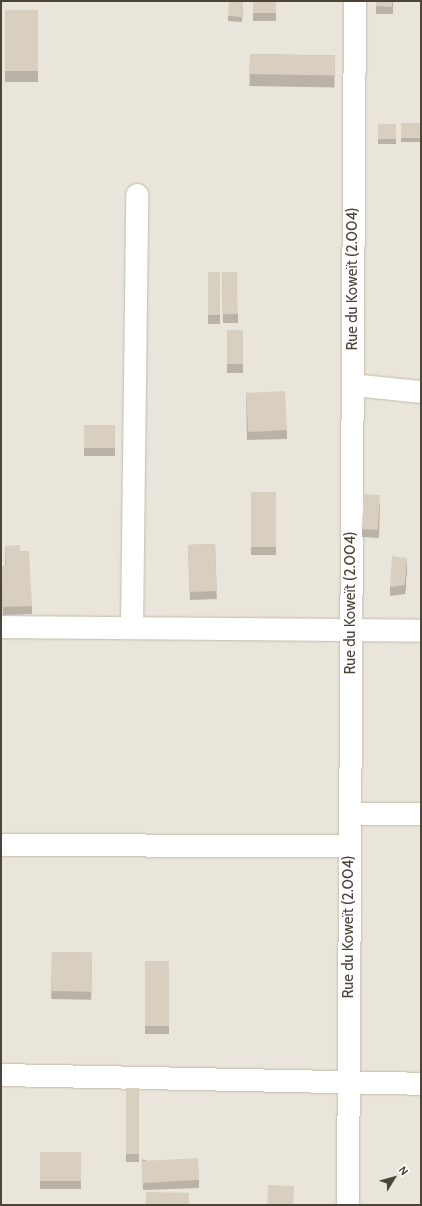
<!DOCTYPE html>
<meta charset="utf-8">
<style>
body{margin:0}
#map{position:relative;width:422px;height:1206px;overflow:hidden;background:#f6f3ec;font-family:Cabin,sans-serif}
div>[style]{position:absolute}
.residential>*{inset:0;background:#eae5da;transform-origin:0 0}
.roads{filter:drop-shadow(0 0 1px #c2bbae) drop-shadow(0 0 1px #c2bbae)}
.minor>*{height:22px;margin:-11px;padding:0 11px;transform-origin:11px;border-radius:11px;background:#fff}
.wall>*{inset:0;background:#bab2a6;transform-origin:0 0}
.shaded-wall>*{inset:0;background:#979187}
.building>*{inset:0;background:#d8cfc1;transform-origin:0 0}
span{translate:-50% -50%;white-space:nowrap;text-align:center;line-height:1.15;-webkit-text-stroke:3.5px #fff;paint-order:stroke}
.street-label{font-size:15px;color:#4b4439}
.frame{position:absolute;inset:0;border:2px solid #4b4439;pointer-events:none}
.north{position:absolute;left:374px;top:1158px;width:40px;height:40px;-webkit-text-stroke:3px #fff;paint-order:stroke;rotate:53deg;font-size:11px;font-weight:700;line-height:16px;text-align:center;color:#4b4439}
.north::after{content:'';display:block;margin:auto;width:14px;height:18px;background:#4b4439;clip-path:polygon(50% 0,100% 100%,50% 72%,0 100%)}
</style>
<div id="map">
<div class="residential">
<i style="left:1px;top:1px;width:420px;height:1204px"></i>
</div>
<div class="roads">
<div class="minor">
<i style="left:353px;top:385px;width:68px;rotate:5.9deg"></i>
<i style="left:1px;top:627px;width:420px;rotate:0.5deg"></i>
<i style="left:132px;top:628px;width:433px;rotate:-89.3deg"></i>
<i style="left:350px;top:814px;width:71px"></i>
<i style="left:1px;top:845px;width:349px;rotate:0.2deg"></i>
<i style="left:1px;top:1075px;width:420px;rotate:1.2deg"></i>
<i style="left:348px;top:1205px;width:1204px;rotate:-89.67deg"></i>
</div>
</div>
<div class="wall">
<i style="left:253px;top:1px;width:23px;height:20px"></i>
<i style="left:376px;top:1px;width:17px;height:13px"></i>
<i style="clip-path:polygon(243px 6px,242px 22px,228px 21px,228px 16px)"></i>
<i style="left:5px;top:10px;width:33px;height:72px"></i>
<i style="left:250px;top:54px;width:85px;height:32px;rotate:1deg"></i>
<i style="left:421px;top:123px;width:19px;height:20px;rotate:90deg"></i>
<i style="left:378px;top:124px;width:18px;height:20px"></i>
<i style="left:208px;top:272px;width:12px;height:52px"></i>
<i style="clip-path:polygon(222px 273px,238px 314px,238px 323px,223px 323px)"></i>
<i style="left:227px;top:330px;width:16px;height:43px"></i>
<i style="clip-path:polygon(246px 392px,287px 430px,287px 439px,247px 440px)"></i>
<i style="left:84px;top:425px;width:31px;height:31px"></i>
<i style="left:251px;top:492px;width:25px;height:63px"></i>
<i style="clip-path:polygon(380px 503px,379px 538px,362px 537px,362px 529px)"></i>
<i style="left:215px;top:544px;width:55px;height:27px;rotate:88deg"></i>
<i style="clip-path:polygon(5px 546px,20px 551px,32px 606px,32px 614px,3px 615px,1px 567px,5px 566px)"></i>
<i style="clip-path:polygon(407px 566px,405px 594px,390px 596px,390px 587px)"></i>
<i style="left:52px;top:952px;width:40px;height:47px;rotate:1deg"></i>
<i style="left:145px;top:961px;width:24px;height:73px"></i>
<i style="left:126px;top:1088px;width:13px;height:74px"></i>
<i style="left:40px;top:1152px;width:41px;height:37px"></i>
<i style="clip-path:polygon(142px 1159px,199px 1180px,199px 1188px,143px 1190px)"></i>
</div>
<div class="shaded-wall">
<i style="clip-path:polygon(407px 558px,407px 566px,405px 594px,405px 585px)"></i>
</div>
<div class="building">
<i style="left:229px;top:1px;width:14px;height:15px;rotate:4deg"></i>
<i style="left:253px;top:1px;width:23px;height:12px"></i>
<i style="clip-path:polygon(376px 1px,392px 1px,392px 7px,376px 6px)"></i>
<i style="left:5px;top:10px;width:33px;height:61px"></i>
<i style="left:250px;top:54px;width:85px;height:20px;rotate:1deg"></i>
<i style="left:421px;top:123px;width:15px;height:20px;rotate:90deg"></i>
<i style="left:378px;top:124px;width:18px;height:15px"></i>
<i style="left:208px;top:272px;width:12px;height:43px"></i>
<i style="left:237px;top:272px;width:42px;height:15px;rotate:89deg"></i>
<i style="left:227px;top:330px;width:16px;height:34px"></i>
<i style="left:285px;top:391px;width:39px;height:39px;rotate:87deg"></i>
<i style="left:84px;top:425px;width:31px;height:23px"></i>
<i style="left:251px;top:492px;width:25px;height:55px"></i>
<i style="left:364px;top:494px;width:16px;height:35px;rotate:4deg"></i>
<i style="left:215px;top:544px;width:47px;height:27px;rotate:88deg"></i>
<i style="clip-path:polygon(20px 545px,20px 551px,29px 551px,32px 606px,3px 607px,1px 567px,6px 566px,5px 546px)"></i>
<i style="clip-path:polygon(392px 556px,407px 558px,405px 585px,390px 587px)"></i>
<i style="left:52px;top:952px;width:40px;height:39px;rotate:1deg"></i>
<i style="left:145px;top:961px;width:24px;height:65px"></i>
<i style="left:126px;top:1088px;width:13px;height:66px"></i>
<i style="left:40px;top:1152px;width:41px;height:29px"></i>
<i style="left:198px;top:1158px;width:22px;height:56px;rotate:87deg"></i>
<i style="left:268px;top:1185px;width:26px;height:20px;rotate:2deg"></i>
<i style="left:146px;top:1192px;width:43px;height:13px;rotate:1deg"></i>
</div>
<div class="street-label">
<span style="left:353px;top:279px;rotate:-90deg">Rue du Koweït (2.004)</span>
<span style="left:351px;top:603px;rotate:-90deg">Rue du Koweït (2.004)</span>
<span style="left:349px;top:927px;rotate:-90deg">Rue du Koweït (2.004)</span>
</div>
<div class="frame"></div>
<div class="north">N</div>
</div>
